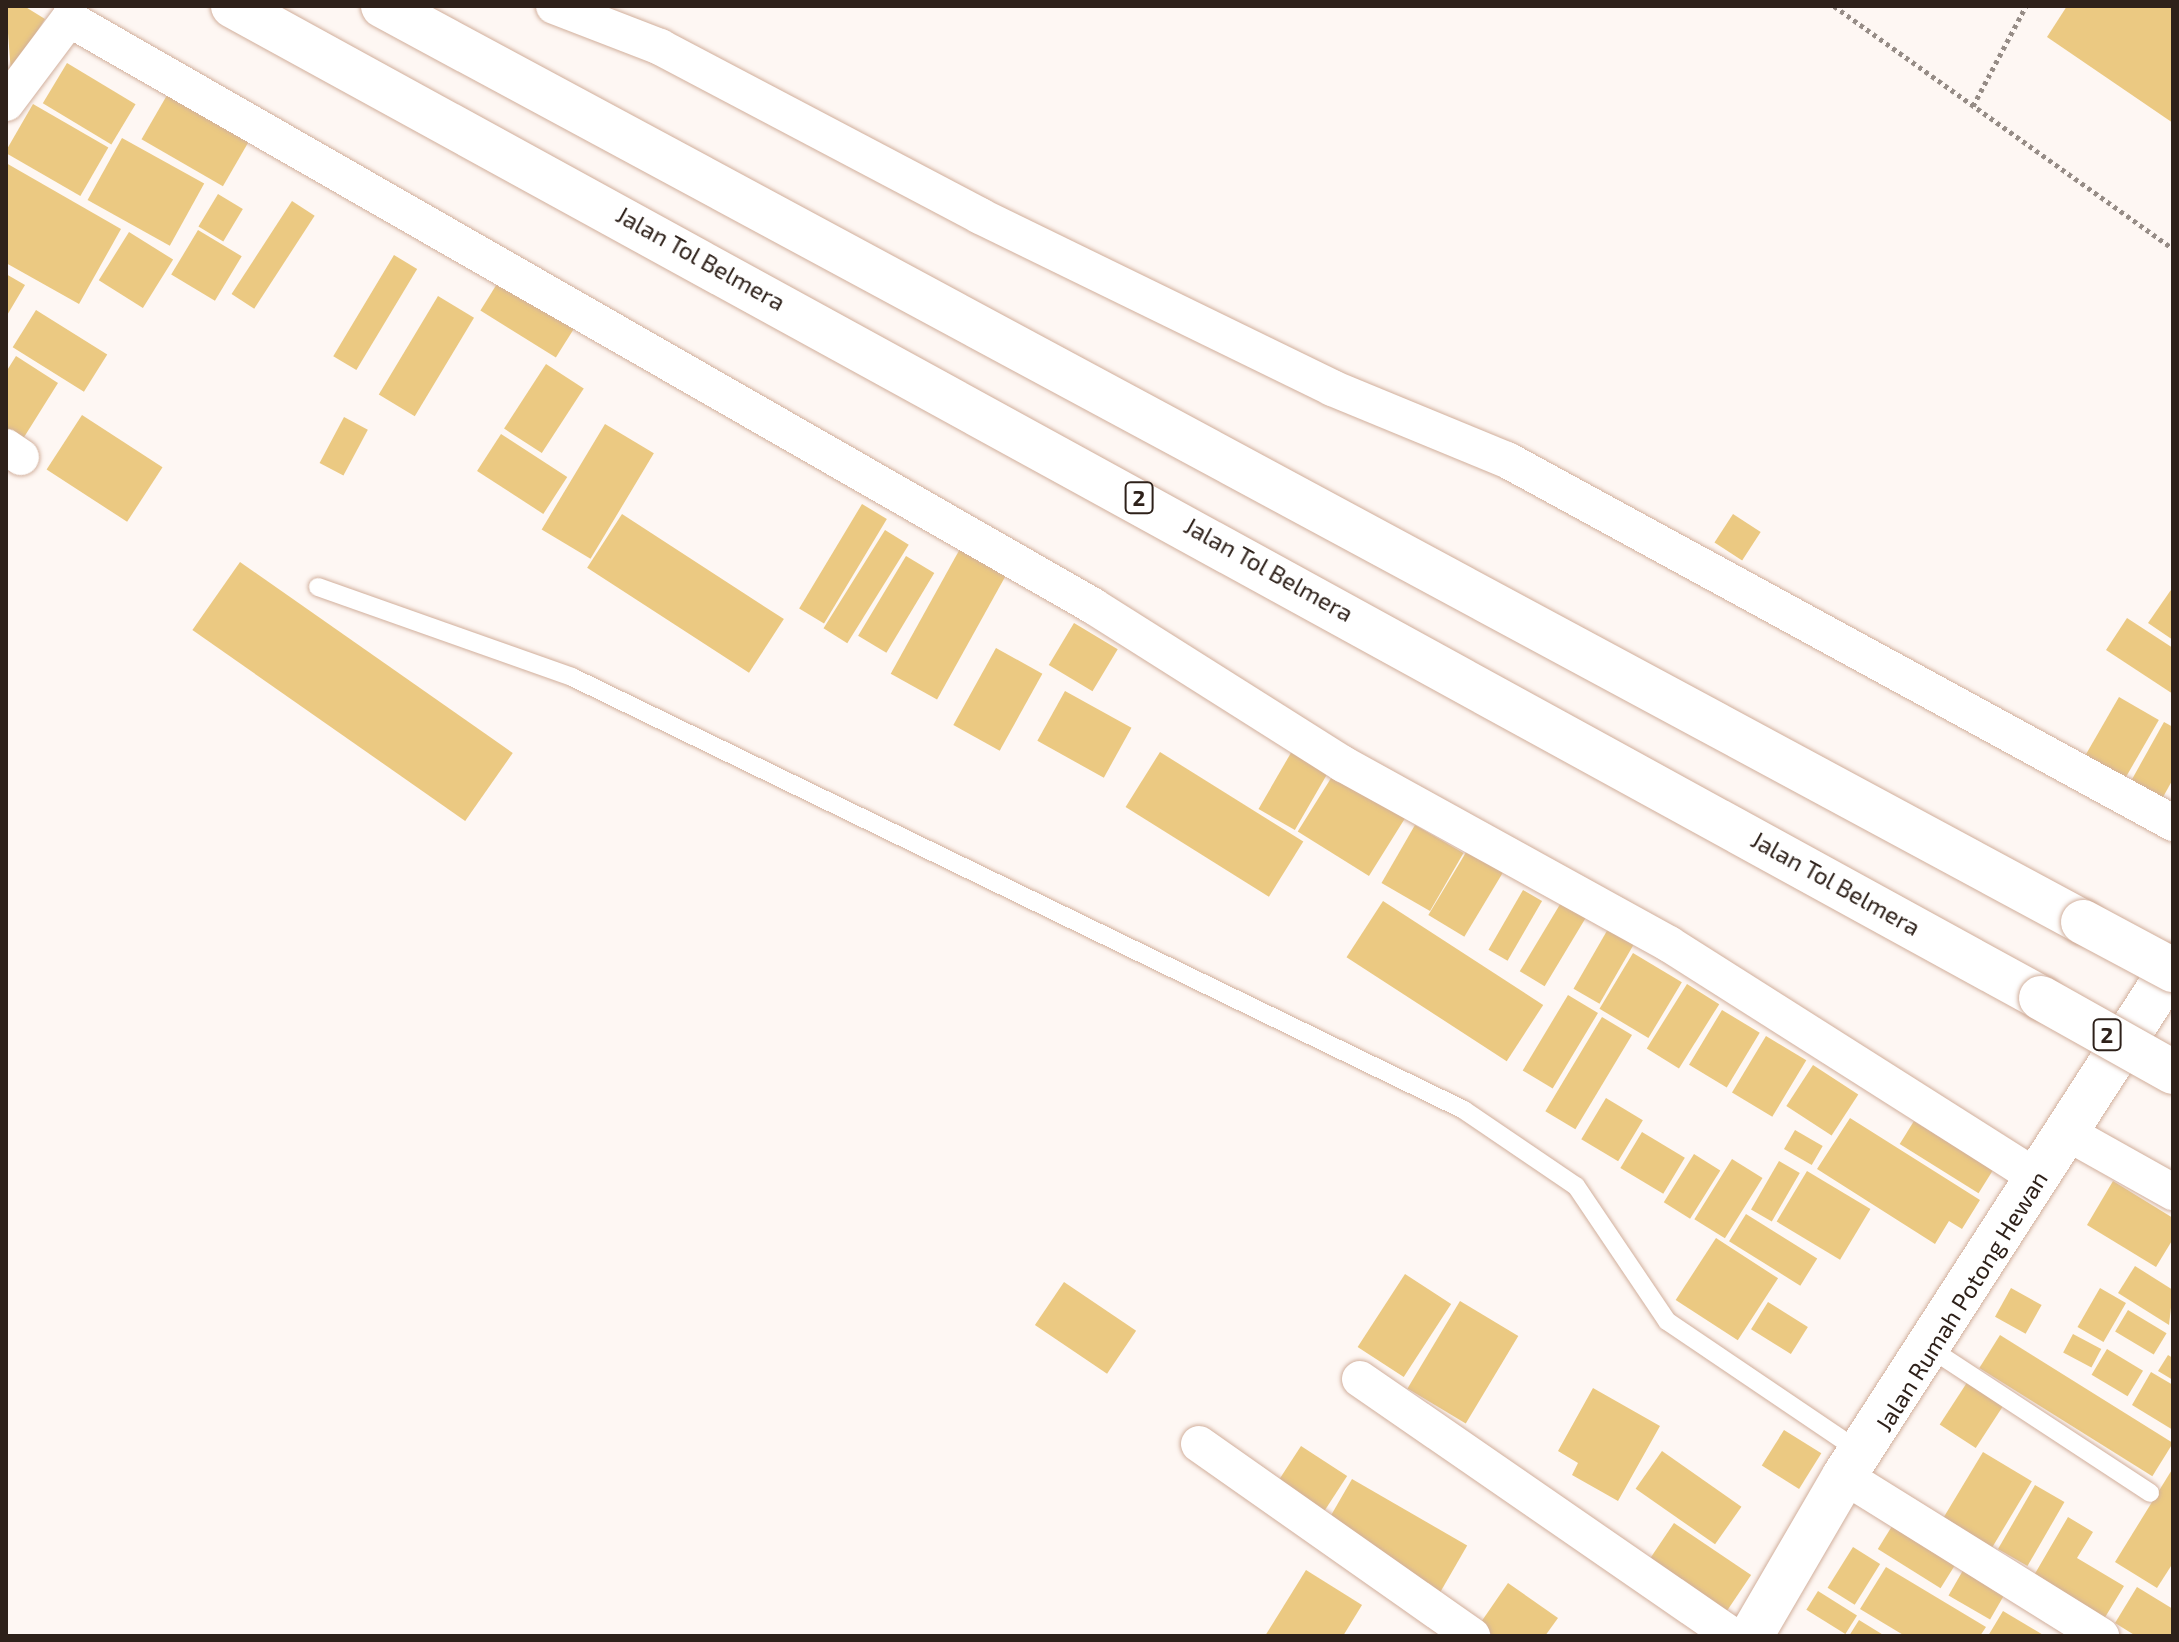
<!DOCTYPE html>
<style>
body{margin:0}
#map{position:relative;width:2179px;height:1642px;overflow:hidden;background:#fef7f3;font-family:"Exo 2",sans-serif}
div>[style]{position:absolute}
.building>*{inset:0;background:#ebc982;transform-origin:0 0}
.path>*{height:5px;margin-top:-2.5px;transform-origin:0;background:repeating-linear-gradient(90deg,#968c86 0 4px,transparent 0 8px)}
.roads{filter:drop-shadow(0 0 2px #d1af9c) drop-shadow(0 0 2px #d1af9c)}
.lane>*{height:18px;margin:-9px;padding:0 9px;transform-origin:9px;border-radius:9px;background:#fff}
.street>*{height:36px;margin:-18px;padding:0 18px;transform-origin:18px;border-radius:18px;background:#fff}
.secondary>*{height:44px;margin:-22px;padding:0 22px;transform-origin:22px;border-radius:22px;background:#fff}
.highway>*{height:44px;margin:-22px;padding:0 22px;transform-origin:22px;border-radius:22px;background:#fff}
.bridges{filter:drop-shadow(0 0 2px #d1af9c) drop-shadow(0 0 2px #d1af9c)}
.highway-bridge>*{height:44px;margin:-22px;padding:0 22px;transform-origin:22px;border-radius:22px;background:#fff}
span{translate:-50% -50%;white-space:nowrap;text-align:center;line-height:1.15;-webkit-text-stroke:8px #fff;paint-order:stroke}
.shield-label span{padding:2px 6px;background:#fff;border:2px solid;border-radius:6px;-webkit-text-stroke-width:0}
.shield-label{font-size:22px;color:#2e211a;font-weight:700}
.street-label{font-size:24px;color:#2e211a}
.frame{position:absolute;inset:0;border:8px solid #2e211a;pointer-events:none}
</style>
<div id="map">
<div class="building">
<i style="clip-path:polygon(6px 6px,24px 6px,45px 19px,11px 73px)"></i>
<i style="clip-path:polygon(2067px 6px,2173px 6px,2173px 123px,2047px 37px)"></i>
<i style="left:67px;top:63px;width:80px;height:47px;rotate:31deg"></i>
<i style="left:170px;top:90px;width:94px;height:57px;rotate:30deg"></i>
<i style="left:33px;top:104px;width:87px;height:56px;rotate:30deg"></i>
<i style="left:122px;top:138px;width:94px;height:71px;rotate:29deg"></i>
<i style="clip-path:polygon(6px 163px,121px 229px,79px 304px,6px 263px)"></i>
<i style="left:218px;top:194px;width:29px;height:38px;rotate:31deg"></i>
<i style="left:292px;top:201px;width:27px;height:111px;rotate:33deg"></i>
<i style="left:198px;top:230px;width:51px;height:52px;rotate:31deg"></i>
<i style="left:129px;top:232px;width:52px;height:57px;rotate:32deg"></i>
<i style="left:394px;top:255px;width:27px;height:118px;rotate:31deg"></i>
<i style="clip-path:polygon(6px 274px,25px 285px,6px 317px)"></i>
<i style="left:500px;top:279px;width:89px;height:37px;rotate:32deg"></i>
<i style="left:438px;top:296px;width:42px;height:115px;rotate:31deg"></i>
<i style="left:36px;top:310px;width:84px;height:44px;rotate:32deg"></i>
<i style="clip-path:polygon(16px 356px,58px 383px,21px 442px,6px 433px,6px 372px)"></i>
<i style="left:546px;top:364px;width:45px;height:77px;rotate:33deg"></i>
<i style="left:82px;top:415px;width:96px;height:65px;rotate:33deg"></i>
<i style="left:344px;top:417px;width:27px;height:52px;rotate:28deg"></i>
<i style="left:605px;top:424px;width:57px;height:123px;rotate:31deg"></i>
<i style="left:501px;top:434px;width:79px;height:44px;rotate:33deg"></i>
<i style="left:862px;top:504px;width:29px;height:122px;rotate:31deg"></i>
<i style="left:622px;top:514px;width:193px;height:64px;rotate:33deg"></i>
<i style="left:1733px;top:514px;width:33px;height:34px;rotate:33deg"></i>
<i style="left:885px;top:530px;width:28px;height:116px;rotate:32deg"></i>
<i style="left:961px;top:547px;width:53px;height:145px;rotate:29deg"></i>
<i style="left:906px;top:556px;width:33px;height:93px;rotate:31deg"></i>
<i style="left:240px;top:562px;width:333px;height:83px;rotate:35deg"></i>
<i style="clip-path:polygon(2173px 587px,2173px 640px,2148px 623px)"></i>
<i style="clip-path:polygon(2127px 618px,2173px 648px,2173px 694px,2106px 650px)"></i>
<i style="left:1074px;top:623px;width:51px;height:49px;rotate:31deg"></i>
<i style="left:996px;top:648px;width:53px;height:88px;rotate:29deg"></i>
<i style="left:1065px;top:691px;width:76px;height:57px;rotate:29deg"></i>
<i style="left:2119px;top:697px;width:46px;height:77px;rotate:30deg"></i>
<i style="clip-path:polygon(2164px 722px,2173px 727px,2173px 779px,2157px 808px,2126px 790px)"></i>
<i style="left:1292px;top:751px;width:42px;height:67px;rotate:30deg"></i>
<i style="left:1160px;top:752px;width:169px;height:65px;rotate:32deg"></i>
<i style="left:1338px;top:767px;width:84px;height:76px;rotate:32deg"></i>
<i style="left:1415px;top:825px;width:56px;height:67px;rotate:30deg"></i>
<i style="left:1468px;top:849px;width:42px;height:77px;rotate:31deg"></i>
<i style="left:1523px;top:890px;width:22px;height:69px;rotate:30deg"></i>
<i style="left:1383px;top:901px;width:191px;height:67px;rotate:33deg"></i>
<i style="left:1562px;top:901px;width:29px;height:82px;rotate:31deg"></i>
<i style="left:1608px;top:929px;width:30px;height:69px;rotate:30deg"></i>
<i style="left:1633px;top:953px;width:57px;height:65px;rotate:31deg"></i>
<i style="left:1687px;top:984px;width:38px;height:76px;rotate:32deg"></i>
<i style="left:1568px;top:995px;width:35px;height:88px;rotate:31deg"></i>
<i style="left:1722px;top:1010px;width:44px;height:64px;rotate:31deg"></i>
<i style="left:1602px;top:1017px;width:35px;height:110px;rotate:31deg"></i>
<i style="left:1766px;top:1036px;width:47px;height:66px;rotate:31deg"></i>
<i style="left:1813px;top:1065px;width:54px;height:49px;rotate:33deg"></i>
<i style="left:1606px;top:1098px;width:43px;height:48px;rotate:31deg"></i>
<i style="clip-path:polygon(1850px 1118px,1980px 1200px,1962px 1229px,1949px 1221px,1935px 1244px,1817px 1169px)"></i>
<i style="left:1914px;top:1121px;width:93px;height:27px;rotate:32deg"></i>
<i style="left:1795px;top:1130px;width:32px;height:22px;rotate:30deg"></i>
<i style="left:1642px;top:1132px;width:50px;height:42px;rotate:31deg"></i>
<i style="left:1694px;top:1154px;width:31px;height:57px;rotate:32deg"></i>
<i style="left:1732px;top:1159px;width:36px;height:71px;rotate:32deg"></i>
<i style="left:1779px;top:1161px;width:24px;height:56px;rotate:30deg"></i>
<i style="left:1807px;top:1171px;width:74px;height:59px;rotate:31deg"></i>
<i style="clip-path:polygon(2113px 1181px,2173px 1218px,2173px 1239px,2156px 1267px,2087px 1225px)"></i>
<i style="left:1746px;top:1214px;width:84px;height:32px;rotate:32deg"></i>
<i style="left:1716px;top:1238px;width:74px;height:74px;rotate:33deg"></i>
<i style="clip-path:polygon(2135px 1266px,2173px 1290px,2169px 1325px,2118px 1293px)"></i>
<i style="left:1405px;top:1274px;width:55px;height:87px;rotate:33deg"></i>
<i style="left:1064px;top:1282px;width:87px;height:52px;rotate:34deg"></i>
<i style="left:2011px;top:1288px;width:35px;height:33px;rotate:29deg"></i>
<i style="left:2100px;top:1288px;width:30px;height:45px;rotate:30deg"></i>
<i style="left:1460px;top:1301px;width:68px;height:102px;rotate:31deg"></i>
<i style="left:1768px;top:1302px;width:47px;height:32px;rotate:32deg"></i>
<i style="left:2128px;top:1310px;width:45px;height:25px;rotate:31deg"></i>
<i style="left:2073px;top:1334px;width:32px;height:21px;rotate:28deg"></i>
<i style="left:2000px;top:1335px;width:204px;height:39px;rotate:32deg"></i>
<i style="left:2107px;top:1349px;width:42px;height:30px;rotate:31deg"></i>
<i style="clip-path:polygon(2168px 1355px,2173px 1358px,2173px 1380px,2158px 1371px)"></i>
<i style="clip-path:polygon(2151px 1372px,2173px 1385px,2173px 1430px,2132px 1405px)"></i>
<i style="left:1968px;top:1381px;width:43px;height:52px;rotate:33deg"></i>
<i style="clip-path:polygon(1593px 1388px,1660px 1426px,1618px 1501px,1572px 1475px,1578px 1463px,1558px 1451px)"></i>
<i style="left:1784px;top:1430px;width:44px;height:42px;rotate:32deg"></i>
<i style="left:1301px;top:1446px;width:55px;height:46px;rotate:33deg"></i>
<i style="left:1662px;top:1451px;width:97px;height:46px;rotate:35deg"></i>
<i style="left:1983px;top:1452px;width:57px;height:78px;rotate:31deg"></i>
<i style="clip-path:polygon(2173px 1468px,2173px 1563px,2157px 1588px,2115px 1562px)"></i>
<i style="left:1352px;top:1479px;width:133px;height:56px;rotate:30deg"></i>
<i style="left:2035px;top:1485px;width:34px;height:74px;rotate:30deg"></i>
<i style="left:1899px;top:1515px;width:74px;height:40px;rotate:32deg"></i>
<i style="clip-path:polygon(2068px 1517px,2093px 1532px,2077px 1558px,2124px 1586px,2104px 1619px,2033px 1577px)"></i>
<i style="left:1674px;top:1523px;width:93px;height:50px;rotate:34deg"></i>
<i style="left:1853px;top:1547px;width:32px;height:48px;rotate:32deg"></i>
<i style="left:1969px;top:1560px;width:48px;height:41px;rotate:30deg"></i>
<i style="clip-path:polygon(1886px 1567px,1986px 1627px,1980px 1636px,1905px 1636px,1860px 1609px)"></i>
<i style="clip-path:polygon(1306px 1570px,1362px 1605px,1343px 1636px,1265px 1636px)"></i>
<i style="clip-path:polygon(1508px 1583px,1558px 1618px,1545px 1636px,1494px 1636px,1479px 1625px)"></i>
<i style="clip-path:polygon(2137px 1587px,2173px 1609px,2173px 1636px,2136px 1636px,2115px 1623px)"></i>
<i style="left:1818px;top:1591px;width:46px;height:22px;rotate:32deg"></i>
<i style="clip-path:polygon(2003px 1611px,2045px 1636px,1988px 1636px)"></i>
<i style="clip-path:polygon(1859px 1620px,1885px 1636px,1849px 1636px)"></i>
</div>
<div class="path">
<i style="left:1834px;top:6px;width:417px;rotate:35.6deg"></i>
<i style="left:1973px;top:106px;width:113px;rotate:-62.1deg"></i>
</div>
<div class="roads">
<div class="lane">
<i style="left:318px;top:587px;width:269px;rotate:19.5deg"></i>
<i style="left:572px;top:677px;width:992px;rotate:25.89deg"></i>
<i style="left:1464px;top:1110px;width:135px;rotate:34.2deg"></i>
<i style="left:1576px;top:1186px;width:163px;rotate:56deg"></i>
<i style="left:1667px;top:1321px;width:235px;rotate:34.1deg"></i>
<i style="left:1931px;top:1349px;width:262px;rotate:33.3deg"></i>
</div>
<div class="street">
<i style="left:554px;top:6px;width:114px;rotate:21.1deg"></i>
<i style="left:660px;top:47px;width:362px;rotate:27.8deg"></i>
<i style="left:980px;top:216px;width:392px;rotate:26deg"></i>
<i style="left:1332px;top:388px;width:189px;rotate:22.4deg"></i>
<i style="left:1507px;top:460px;width:759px;rotate:28.59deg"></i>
<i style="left:6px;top:103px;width:105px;rotate:-53.1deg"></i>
<i style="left:69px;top:19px;width:1180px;rotate:29.82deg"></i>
<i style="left:1093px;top:606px;width:296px;rotate:32.3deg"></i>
<i style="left:1343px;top:764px;width:372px;rotate:28.9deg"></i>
<i style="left:1669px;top:944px;width:437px;rotate:32.4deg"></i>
<i style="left:6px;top:447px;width:18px;rotate:34deg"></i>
<i style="left:2066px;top:1132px;width:123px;rotate:29.3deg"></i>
<i style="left:1360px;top:1379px;width:452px;rotate:34.6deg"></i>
<i style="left:1199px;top:1444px;width:334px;rotate:35.1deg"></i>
<i style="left:1844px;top:1476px;width:303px;rotate:31.9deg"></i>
</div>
<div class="secondary">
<i style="left:1751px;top:1636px;width:185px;rotate:-59.8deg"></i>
<i style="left:1844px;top:1476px;width:607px;rotate:-57.17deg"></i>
</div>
<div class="highway">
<i style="left:233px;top:6px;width:2062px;rotate:28.75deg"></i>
<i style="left:383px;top:6px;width:1931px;rotate:28.32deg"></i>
</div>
</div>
<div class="bridges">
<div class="highway-bridge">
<i style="left:2083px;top:922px;width:102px;rotate:28.1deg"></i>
<i style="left:2041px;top:998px;width:151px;rotate:29.3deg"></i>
</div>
</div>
<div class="shield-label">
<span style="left:1139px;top:498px">2</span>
<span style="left:2107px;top:1035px">2</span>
</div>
<div class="street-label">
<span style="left:701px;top:258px;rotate:29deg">Jalan Tol Belmera</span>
<span style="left:1269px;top:569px;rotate:29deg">Jalan Tol Belmera</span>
<span style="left:1836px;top:883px;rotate:29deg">Jalan Tol Belmera</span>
<span style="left:1961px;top:1301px;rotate:-58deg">Jalan Rumah Potong Hewan</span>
</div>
<div class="frame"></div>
</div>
